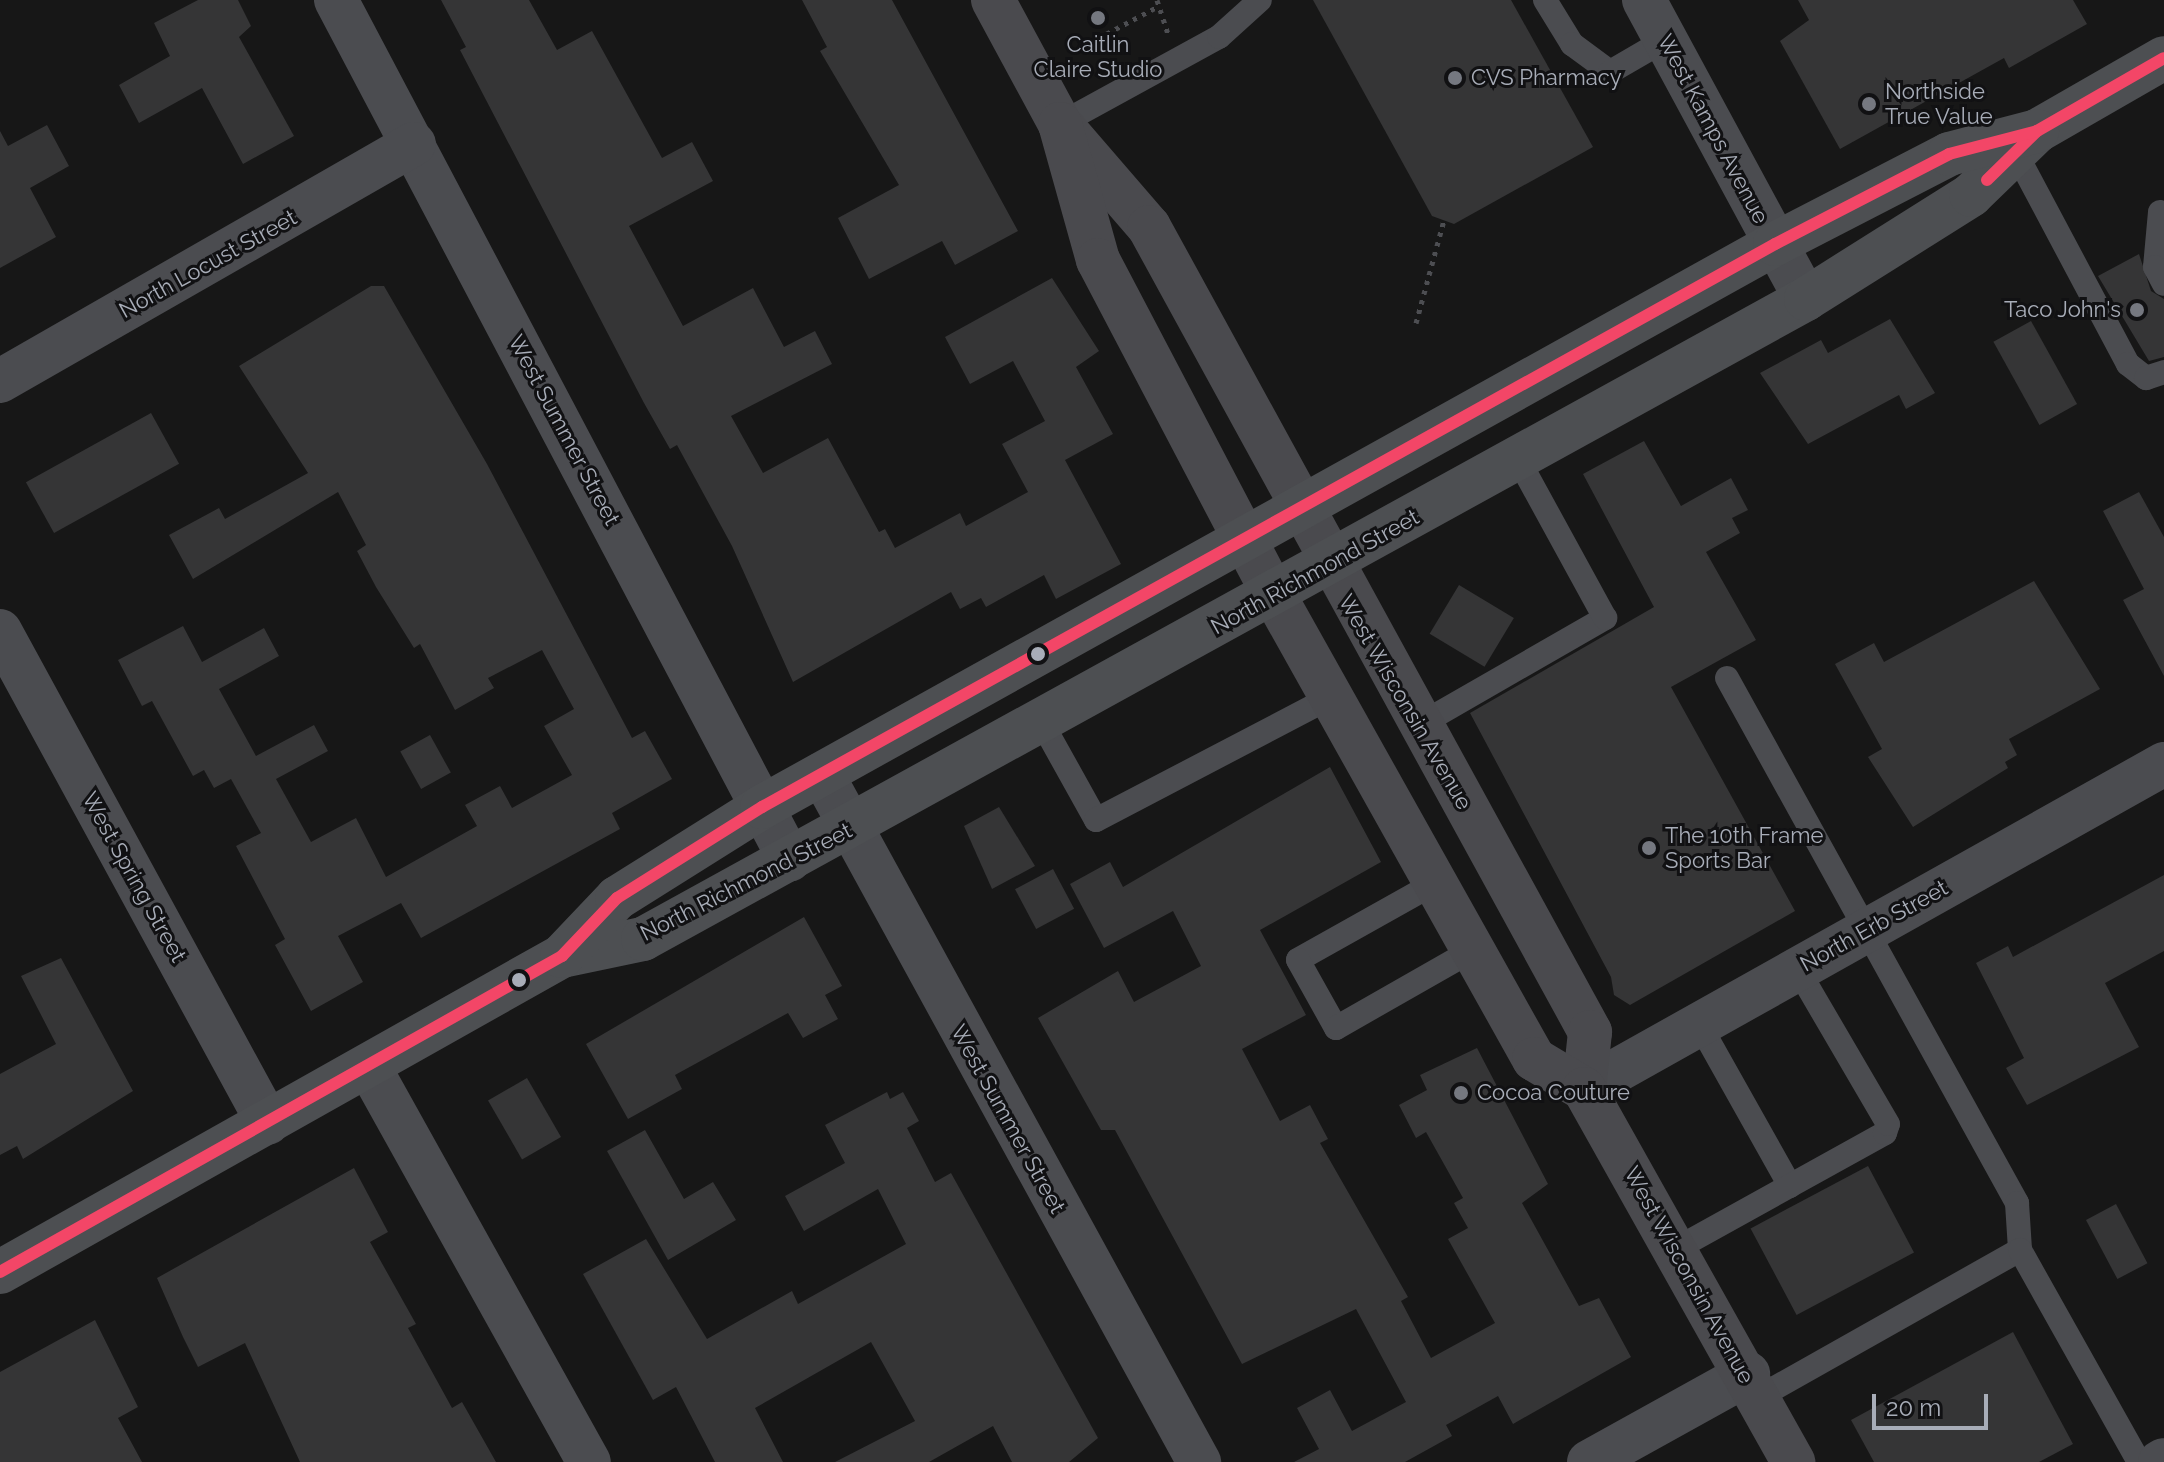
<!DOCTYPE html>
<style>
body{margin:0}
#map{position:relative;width:2164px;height:1462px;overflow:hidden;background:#171717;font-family:Raleway,sans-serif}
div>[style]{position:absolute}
.building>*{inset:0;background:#353536;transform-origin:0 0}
.path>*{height:5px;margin-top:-2.5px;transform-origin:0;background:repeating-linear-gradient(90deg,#4d4e52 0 4px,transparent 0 10px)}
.service>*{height:24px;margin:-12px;padding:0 12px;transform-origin:12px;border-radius:12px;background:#4b4c50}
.minor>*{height:44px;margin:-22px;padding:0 22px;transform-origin:22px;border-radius:22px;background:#4b4c50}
.secondary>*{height:44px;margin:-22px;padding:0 22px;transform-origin:22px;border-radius:22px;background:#4a4a4e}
.primary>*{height:44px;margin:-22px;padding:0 22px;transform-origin:22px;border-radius:22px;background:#4d4f52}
.bus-1>*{height:12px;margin:-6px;padding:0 6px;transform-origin:6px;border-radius:6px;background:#f34667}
.dots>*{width:22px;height:22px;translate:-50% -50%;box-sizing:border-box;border:4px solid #111113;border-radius:50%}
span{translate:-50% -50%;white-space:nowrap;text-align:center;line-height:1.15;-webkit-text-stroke:6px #111113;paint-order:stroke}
.poi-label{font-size:22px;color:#a8adb8}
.left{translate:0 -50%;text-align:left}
.right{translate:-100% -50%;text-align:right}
.street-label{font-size:22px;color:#a8adb8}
.scale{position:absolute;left:1872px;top:1394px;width:116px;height:36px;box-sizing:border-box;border:4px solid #a8adb8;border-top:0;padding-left:10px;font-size:24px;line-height:28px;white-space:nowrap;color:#a8adb8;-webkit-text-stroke:6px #111113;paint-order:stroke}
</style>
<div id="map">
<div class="building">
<i style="clip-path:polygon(198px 0,238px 0,251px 26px,239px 37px,294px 136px,243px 164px,202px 88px,139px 123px,119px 85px,170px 56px,154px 23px)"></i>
<i style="clip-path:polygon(441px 0,529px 0,557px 50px,592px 31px,662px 158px,692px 142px,713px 181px,629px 226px,683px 326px,753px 288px,784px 347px,815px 331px,832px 364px,731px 416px,763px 473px,828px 438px,879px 532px,885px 529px,895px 548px,960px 513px,966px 526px,1028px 492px,1002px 444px,1045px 421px,1013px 361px,970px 384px,945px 337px,1052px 278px,1099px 351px,1076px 367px,1113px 434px,1065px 460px,1121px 564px,1056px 599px,1044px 575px,986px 607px,981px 598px,960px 609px,951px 592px,793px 682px,732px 546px,677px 445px,670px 449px,644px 403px,460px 50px,466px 47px)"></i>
<i style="clip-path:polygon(802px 0,892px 0,1018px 231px,955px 265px,942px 241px,869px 279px,838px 218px,899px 185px,820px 51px,827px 47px)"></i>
<i style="clip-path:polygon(1313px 0,1511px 0,1593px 147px,1454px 224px,1432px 216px)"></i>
<i style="clip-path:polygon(1798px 0,2073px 0,2087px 24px,2009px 68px,2004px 58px,1840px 149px,1780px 41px,1809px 20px)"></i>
<i style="clip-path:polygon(47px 125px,69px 166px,30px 188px,56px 237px,0 268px,0 131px,8px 146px)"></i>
<i style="clip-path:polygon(2139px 254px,2151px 291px,2164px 299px,2164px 357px,2149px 361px,2098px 276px)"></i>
<i style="clip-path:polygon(371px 286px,384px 286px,487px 464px,632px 738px,645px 731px,672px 779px,612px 813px,620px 829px,421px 938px,401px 903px,338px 936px,363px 982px,311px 1011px,275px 945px,285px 939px,236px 846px,261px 833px,231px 779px,214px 788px,204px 770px,193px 776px,152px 701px,142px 706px,118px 660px,183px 626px,202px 662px,264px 628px,279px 656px,219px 689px,256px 756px,314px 725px,328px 751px,276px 779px,311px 842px,356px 818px,386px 877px,477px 826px,465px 805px,500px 786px,512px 808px,572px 775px,544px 726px,574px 709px,542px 650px,488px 678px,494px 688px,455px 710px,420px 644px,414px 648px,376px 587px,357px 551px,366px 545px,338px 492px,193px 579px,169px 535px,219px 508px,225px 519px,308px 473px,239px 366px)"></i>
<i style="clip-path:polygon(1890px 319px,1935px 393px,1906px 409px,1899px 395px,1808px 444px,1760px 373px,1821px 340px,1828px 353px)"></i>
<i style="left:2031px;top:321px;width:95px;height:43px;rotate:61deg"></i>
<i style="left:151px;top:413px;width:58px;height:143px;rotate:61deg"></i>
<i style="clip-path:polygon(1644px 441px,1681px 506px,1731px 478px,1748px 510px,1732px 518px,1740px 533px,1706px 552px,1756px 640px,1671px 687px,1795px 911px,1630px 1005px,1614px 995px,1611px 977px,1470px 713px,1654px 607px,1583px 474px)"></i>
<i style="clip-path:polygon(2139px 492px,2164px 537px,2164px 676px,2123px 600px,2144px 589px,2103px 511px)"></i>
<i style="clip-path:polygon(2034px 581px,2100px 689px,2009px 739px,2017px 755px,2005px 762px,2008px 768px,1913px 827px,1868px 757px,1882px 749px,1835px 664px,1874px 643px,1884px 662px)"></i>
<i style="left:1459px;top:585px;width:64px;height:57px;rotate:31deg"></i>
<i style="left:430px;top:735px;width:43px;height:34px;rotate:61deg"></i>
<i style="clip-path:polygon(1330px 767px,1381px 862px,1260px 930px,1306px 1015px,1242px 1049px,1280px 1121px,1310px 1105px,1328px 1139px,1320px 1143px,1408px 1297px,1401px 1301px,1431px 1358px,1495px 1323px,1448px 1239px,1468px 1228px,1454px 1203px,1463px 1198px,1426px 1132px,1416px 1138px,1399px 1105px,1427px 1090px,1420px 1075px,1477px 1048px,1548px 1184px,1522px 1203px,1579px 1306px,1599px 1298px,1631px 1357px,1513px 1424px,1498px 1396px,1446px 1425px,1452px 1436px,1405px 1462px,1294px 1462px,1319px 1449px,1297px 1408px,1330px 1390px,1352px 1431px,1406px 1402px,1356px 1309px,1242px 1364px,1115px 1130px,1101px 1130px,1038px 1018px,1118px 971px,1134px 1002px,1201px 966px,1173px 911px,1104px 948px,1070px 884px,1110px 862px,1123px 887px)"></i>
<i style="clip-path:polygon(999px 807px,1035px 866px,992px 889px,964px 826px)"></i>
<i style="left:1053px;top:869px;width:45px;height:43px;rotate:62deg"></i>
<i style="clip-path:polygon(2164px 875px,2164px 951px,2105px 983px,2139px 1047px,2027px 1105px,2006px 1068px,2024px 1058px,1976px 963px,2008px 946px,2013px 957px)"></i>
<i style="clip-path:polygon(804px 917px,842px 986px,825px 995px,838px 1019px,803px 1038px,788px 1013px,675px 1075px,682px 1089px,628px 1119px,586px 1044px)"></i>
<i style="clip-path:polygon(61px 958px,133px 1091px,23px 1159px,17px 1146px,0 1155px,0 1074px,56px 1044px,21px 976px)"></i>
<i style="left:527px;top:1078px;width:68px;height:45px;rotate:60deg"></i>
<i style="clip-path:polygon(887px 1092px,890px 1099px,903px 1092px,919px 1121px,907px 1128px,935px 1182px,951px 1173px,1098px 1438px,1069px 1462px,1012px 1462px,993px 1426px,929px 1462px,835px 1462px,915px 1421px,871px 1342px,755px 1408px,783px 1462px,715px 1462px,676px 1387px,653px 1400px,583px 1274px,646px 1239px,707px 1339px,792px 1291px,798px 1304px,906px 1244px,878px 1189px,804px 1231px,785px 1196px,845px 1163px,825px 1125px)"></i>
<i style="clip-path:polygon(645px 1130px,684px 1199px,713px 1182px,736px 1220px,668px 1260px,607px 1151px)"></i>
<i style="left:1868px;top:1166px;width:98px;height:133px;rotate:62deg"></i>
<i style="clip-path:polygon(354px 1168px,388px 1232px,370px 1242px,416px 1324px,408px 1328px,452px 1408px,462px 1402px,496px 1462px,300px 1462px,245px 1343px,198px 1367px,183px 1337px,157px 1278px)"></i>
<i style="left:2116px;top:1204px;width:67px;height:34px;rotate:62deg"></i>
<i style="clip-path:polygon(95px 1320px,138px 1407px,118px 1418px,142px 1462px,0 1462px,0 1372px)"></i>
<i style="clip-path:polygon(2013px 1332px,2073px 1444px,2039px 1462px,1874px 1462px,1851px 1420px)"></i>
</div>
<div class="path">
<i style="left:1157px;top:0;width:35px;rotate:72deg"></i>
<i style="left:1089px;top:43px;width:75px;rotate:-27.9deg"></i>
<i style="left:1416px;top:323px;width:107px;rotate:-74.8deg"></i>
</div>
<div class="service">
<i style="left:1545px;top:0;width:52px;rotate:58.5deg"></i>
<i style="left:1572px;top:44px;width:47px;rotate:36.4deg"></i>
<i style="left:1610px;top:72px;width:64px;rotate:-30.2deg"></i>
<i style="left:1060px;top:124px;width:181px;rotate:-28.7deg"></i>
<i style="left:1219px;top:37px;width:55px;rotate:-42.1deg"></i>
<i style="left:2011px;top:144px;width:249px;rotate:62deg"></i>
<i style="left:2128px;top:364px;width:23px;rotate:38deg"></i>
<i style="left:2146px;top:378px;width:19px;rotate:-18deg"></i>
<i style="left:2160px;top:212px;width:55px;rotate:95.2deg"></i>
<i style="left:2155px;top:267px;width:19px;rotate:62deg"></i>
<i style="left:1727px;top:678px;width:600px;rotate:61.08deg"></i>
<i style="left:2017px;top:1203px;width:47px;rotate:86.3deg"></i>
<i style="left:1042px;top:723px;width:111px;rotate:60.9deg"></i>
<i style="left:1096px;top:820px;width:265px;rotate:-27.6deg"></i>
<i style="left:1419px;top:725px;width:215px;rotate:-29.9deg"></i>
<i style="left:1605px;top:618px;width:183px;rotate:-118.7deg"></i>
<i style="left:1435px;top:883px;width:157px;rotate:150.7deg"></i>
<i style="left:1298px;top:960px;width:78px;rotate:60.8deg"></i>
<i style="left:1336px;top:1028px;width:158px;rotate:-29.7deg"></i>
<i style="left:1698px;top:1022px;width:188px;rotate:60.7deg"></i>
<i style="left:1674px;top:1250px;width:241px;rotate:-29deg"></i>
<i style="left:1885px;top:1133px;width:9px;rotate:-72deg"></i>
<i style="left:1888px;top:1124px;width:181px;rotate:-120.3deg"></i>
<i style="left:1757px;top:1398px;width:302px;rotate:-29.4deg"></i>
<i style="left:2020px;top:1250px;width:243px;rotate:60.7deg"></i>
</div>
<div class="minor">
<i style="left:336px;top:0;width:972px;rotate:62.17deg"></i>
<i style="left:1644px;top:0;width:340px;rotate:61.6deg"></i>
<i style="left:0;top:381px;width:477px;rotate:-29.8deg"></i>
<i style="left:0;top:631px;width:560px;rotate:61.42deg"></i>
<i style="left:822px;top:774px;width:785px;rotate:61.28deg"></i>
<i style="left:369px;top:1067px;width:452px;rotate:60.9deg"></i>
<i style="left:1584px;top:1089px;width:665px;rotate:-29.26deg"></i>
<i style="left:1589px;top:1462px;width:182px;rotate:-29deg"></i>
<i style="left:2160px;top:1462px;width:4px;rotate:-27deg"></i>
</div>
<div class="secondary">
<i style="left:993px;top:0;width:141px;rotate:61.6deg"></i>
<i style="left:1060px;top:124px;width:136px;rotate:49.2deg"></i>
<i style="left:1149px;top:227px;width:918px;rotate:61.28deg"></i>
<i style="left:1590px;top:1032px;width:57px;rotate:96deg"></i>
<i style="left:1060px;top:124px;width:141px;rotate:74.4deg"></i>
<i style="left:1098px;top:260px;width:378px;rotate:62.3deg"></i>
<i style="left:1274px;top:595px;width:532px;rotate:60.74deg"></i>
<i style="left:1534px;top:1059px;width:58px;rotate:31deg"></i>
<i style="left:1584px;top:1089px;width:428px;rotate:60.7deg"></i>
</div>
<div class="primary">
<i style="left:562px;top:956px;width:83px;rotate:-11.9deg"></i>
<i style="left:643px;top:939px;width:1327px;rotate:-28.82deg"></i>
<i style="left:1806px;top:299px;width:195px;rotate:-32.2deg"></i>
<i style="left:1971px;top:195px;width:92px;rotate:-44.1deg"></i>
<i style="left:2037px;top:131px;width:146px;rotate:-29.9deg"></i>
<i style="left:0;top:1272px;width:645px;rotate:-29.35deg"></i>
<i style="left:562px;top:956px;width:80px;rotate:-46.5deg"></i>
<i style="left:617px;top:898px;width:171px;rotate:-32.1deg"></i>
<i style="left:762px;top:807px;width:1159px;rotate:-29.06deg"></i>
<i style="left:1775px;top:244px;width:196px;rotate:-27.3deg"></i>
<i style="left:1949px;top:154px;width:91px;rotate:-14.6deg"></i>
</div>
<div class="bus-1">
<i style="left:1987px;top:180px;width:70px;rotate:-44.4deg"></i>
<i style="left:2037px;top:131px;width:146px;rotate:-29.9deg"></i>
<i style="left:0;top:1272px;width:645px;rotate:-29.35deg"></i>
<i style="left:562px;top:956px;width:80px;rotate:-46.5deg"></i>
<i style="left:617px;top:898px;width:171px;rotate:-32.1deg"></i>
<i style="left:762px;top:807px;width:1159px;rotate:-29.06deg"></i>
<i style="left:1775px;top:244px;width:196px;rotate:-27.3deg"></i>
<i style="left:1949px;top:154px;width:91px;rotate:-14.6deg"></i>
</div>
<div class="dots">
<i style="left:1098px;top:18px;background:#757880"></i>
<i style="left:1455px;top:78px;background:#757880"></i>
<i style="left:1869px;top:104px;background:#757880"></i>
<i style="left:2137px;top:310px;background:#757880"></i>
<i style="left:1038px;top:654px;background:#a8adb8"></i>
<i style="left:1649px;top:848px;background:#757880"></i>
<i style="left:519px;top:980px;background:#a8adb8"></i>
<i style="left:1461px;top:1093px;background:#757880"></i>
</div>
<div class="poi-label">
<span style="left:1098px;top:57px">Caitlin<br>Claire Studio</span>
<span class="left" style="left:1471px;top:78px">CVS Pharmacy</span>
<span class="left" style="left:1885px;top:104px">Northside<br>True Value</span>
<span class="right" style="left:2121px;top:310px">Taco John's</span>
<span class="left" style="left:1665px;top:848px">The 10th Frame<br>Sports Bar</span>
<span class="left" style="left:1477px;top:1093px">Cocoa Couture</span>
</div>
<div class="street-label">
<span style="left:1713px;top:129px;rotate:62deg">West Kamps Avenue</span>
<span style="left:208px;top:264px;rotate:-29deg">North Locust Street</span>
<span style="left:564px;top:430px;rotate:62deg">West Summer Street</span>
<span style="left:1315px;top:572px;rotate:-29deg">North Richmond Street</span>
<span style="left:1405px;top:702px;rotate:60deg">West Wisconsin Avenue</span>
<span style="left:134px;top:877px;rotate:61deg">West Spring Street</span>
<span style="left:746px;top:882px;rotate:-27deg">North Richmond Street</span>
<span style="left:1874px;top:926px;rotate:-29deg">North Erb Street</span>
<span style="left:1008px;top:1119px;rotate:61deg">West Summer Street</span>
<span style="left:1689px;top:1275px;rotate:61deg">West Wisconsin Avenue</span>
</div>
<div class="scale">20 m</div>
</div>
